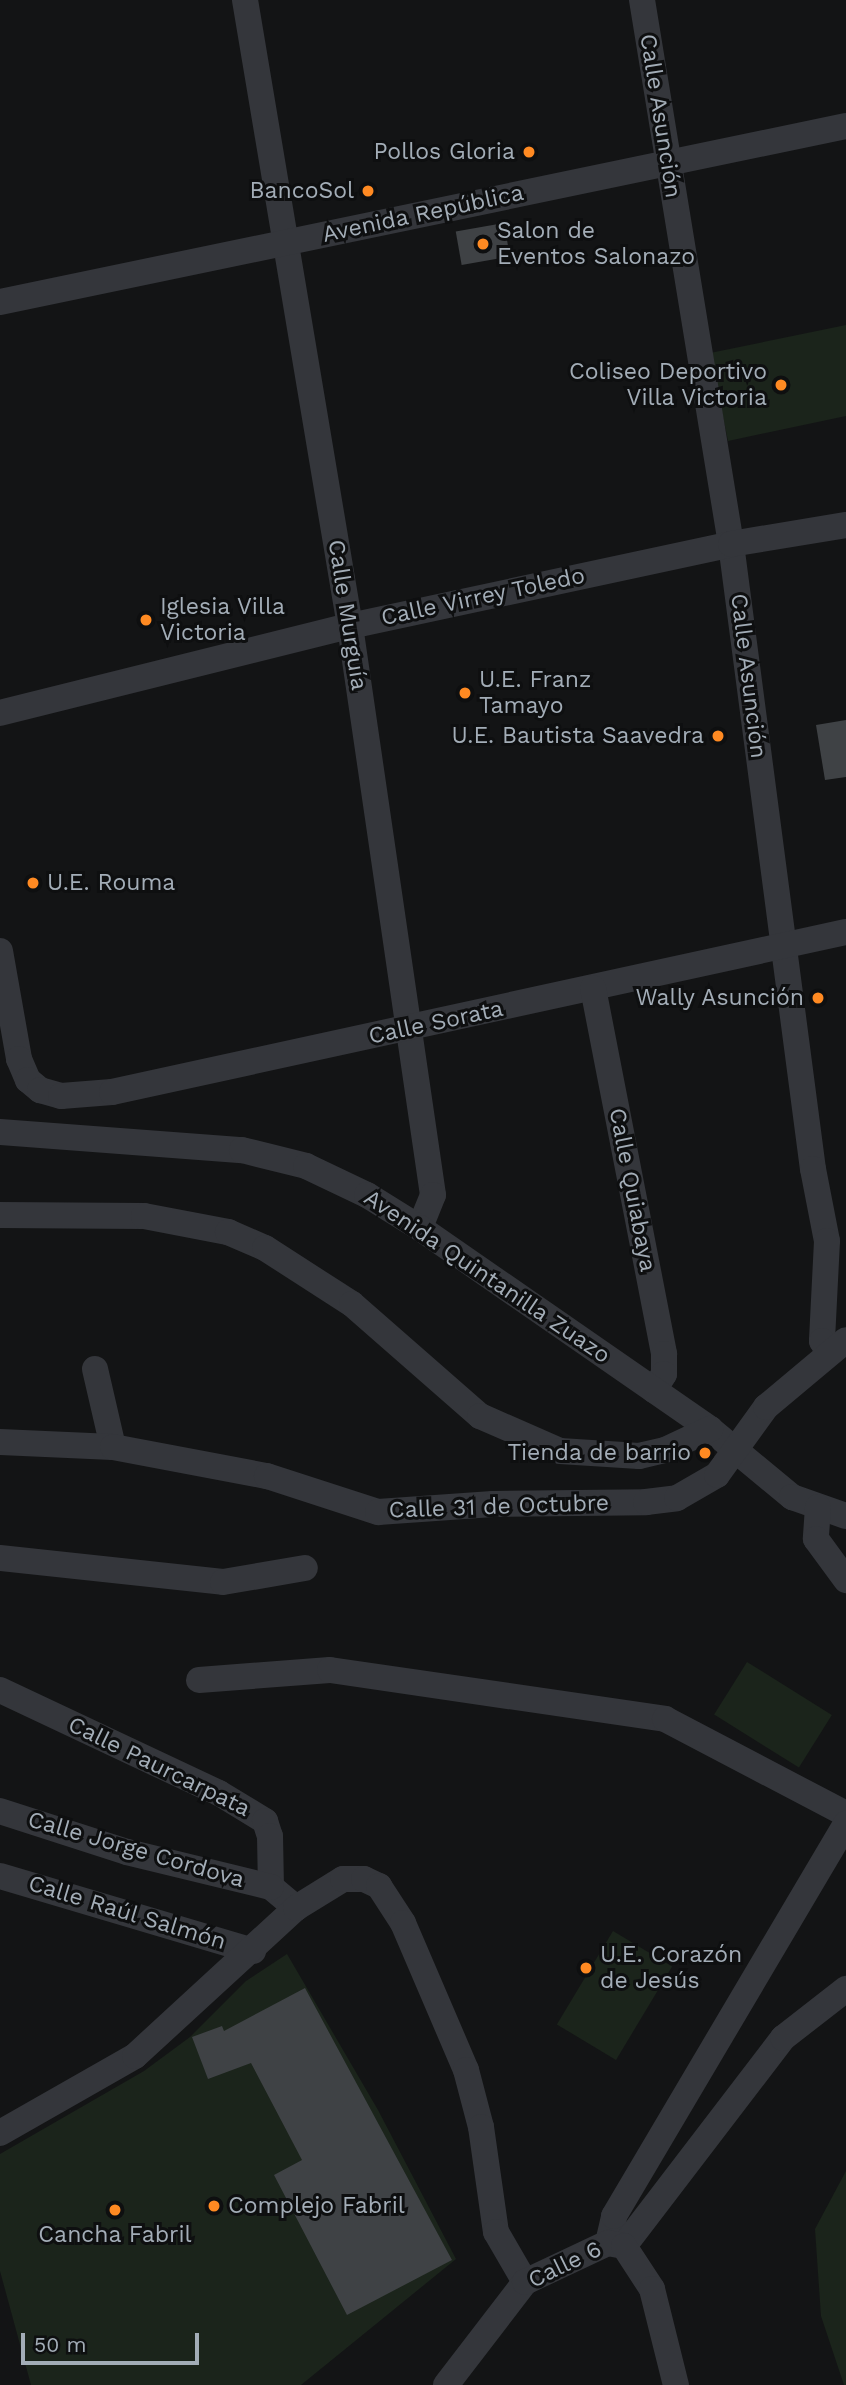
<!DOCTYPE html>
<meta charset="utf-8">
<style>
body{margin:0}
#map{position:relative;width:846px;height:2385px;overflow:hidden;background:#131415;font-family:"Work Sans",sans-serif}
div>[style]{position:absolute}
.green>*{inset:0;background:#1b241b;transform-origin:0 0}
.building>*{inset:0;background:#3f4245;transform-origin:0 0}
.minor>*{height:26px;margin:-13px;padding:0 13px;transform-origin:13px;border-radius:13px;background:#34363b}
.dots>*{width:19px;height:19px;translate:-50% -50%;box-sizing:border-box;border:4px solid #0e0f10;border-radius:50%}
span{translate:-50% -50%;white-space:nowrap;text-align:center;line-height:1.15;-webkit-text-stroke:6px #0e0f10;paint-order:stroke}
.street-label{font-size:23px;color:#a3adb7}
.poi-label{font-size:23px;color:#a3adb7}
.right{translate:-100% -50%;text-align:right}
.left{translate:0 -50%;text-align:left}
.scale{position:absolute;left:21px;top:2333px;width:178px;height:32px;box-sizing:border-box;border:4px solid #a3adb7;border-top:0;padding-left:9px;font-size:21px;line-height:24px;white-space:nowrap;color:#a3adb7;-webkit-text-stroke:5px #0e0f10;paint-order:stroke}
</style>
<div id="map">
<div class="green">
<i style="clip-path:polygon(846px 325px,846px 416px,728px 441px,710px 353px)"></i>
<i style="left:747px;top:1662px;width:100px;height:62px;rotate:32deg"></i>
<i style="left:613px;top:1931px;width:69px;height:109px;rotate:31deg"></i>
<i style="clip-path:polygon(287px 1954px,378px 2110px,456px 2259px,301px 2385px,31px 2385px,0 2271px,0 2154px,144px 2071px,190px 2037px,246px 1981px)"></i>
<i style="clip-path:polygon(846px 2171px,846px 2385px,844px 2385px,821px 2316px,815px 2229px)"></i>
</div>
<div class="building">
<i style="left:504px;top:223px;width:34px;height:49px;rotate:80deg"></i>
<i style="clip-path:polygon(846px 720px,846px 777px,825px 780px,816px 725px)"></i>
<i style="clip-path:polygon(305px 1988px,452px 2260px,347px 2315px,274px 2175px,302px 2160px,251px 2063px,208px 2079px,192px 2037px,222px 2026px,224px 2031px)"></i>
</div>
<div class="minor">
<i style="left:245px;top:0;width:635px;rotate:80.48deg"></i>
<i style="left:350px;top:626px;width:575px;rotate:81.7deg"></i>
<i style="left:433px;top:1195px;width:35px;rotate:112deg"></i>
<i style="left:642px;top:0;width:551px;rotate:80.71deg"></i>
<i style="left:731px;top:544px;width:630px;rotate:82.53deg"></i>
<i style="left:813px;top:1169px;width:73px;rotate:79deg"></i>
<i style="left:827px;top:1241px;width:100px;rotate:92.9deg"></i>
<i style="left:822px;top:1341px;width:14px;rotate:60deg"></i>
<i style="left:0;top:302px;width:864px;rotate:-11.75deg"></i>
<i style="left:0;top:713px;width:361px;rotate:-14deg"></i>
<i style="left:350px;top:626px;width:390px;rotate:-12.1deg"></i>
<i style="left:731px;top:544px;width:117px;rotate:-9.4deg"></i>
<i style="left:0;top:951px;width:110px;rotate:80deg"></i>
<i style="left:19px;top:1059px;width:23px;rotate:67deg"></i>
<i style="left:28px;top:1080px;width:16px;rotate:40deg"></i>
<i style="left:40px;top:1090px;width:22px;rotate:16deg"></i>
<i style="left:61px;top:1096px;width:51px;rotate:-4.5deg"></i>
<i style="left:112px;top:1092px;width:751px;rotate:-12.3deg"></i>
<i style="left:593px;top:988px;width:373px;rotate:79deg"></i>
<i style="left:664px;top:1354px;width:20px;rotate:90deg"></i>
<i style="left:664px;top:1374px;width:19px;rotate:122deg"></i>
<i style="left:0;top:1132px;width:243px;rotate:4.3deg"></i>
<i style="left:242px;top:1150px;width:66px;rotate:14deg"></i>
<i style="left:306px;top:1166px;width:68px;rotate:25.4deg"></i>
<i style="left:367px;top:1195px;width:62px;rotate:31.9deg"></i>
<i style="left:420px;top:1228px;width:353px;rotate:34.7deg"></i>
<i style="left:710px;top:1429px;width:107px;rotate:39.7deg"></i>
<i style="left:792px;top:1497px;width:57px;rotate:19.4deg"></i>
<i style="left:0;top:1215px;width:144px;rotate:0.4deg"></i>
<i style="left:144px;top:1216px;width:86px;rotate:10.8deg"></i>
<i style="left:228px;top:1232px;width:40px;rotate:23.4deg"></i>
<i style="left:265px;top:1248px;width:103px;rotate:32.8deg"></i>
<i style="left:352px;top:1304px;width:170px;rotate:41.2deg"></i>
<i style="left:480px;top:1416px;width:87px;rotate:23.6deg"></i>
<i style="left:560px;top:1451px;width:79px;rotate:3.6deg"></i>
<i style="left:639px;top:1456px;width:27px;rotate:-13deg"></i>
<i style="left:665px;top:1450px;width:50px;rotate:-25deg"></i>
<i style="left:95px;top:1369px;width:80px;rotate:77deg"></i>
<i style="left:0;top:1442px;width:113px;rotate:2.5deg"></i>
<i style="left:113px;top:1447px;width:157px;rotate:10.7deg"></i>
<i style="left:267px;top:1476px;width:117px;rotate:18deg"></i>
<i style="left:378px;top:1512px;width:115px;rotate:-4deg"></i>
<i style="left:493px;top:1504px;width:153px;rotate:-0.7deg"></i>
<i style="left:646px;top:1502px;width:31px;rotate:-7deg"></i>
<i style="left:677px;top:1498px;width:46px;rotate:-29.9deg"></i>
<i style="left:717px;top:1475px;width:84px;rotate:-54.2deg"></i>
<i style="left:766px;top:1407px;width:104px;rotate:-39.9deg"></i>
<i style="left:818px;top:1507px;width:32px;rotate:94deg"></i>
<i style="left:816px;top:1539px;width:51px;rotate:53.8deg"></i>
<i style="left:0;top:1558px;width:224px;rotate:6.1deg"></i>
<i style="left:223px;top:1582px;width:83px;rotate:-9.7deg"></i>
<i style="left:199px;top:1680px;width:131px;rotate:-4.4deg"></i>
<i style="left:330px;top:1670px;width:339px;rotate:8.3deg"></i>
<i style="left:665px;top:1719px;width:204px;rotate:27.7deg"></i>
<i style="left:0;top:1690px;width:242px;rotate:25.2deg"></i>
<i style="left:219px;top:1793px;width:54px;rotate:31.3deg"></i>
<i style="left:265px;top:1821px;width:16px;rotate:72deg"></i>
<i style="left:270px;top:1836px;width:51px;rotate:88.9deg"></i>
<i style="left:271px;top:1887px;width:33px;rotate:40deg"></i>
<i style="left:0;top:1811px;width:133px;rotate:17.9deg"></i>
<i style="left:127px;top:1852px;width:148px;rotate:13.7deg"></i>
<i style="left:0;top:1876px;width:264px;rotate:16.5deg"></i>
<i style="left:0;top:2133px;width:155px;rotate:-29.7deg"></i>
<i style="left:135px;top:2056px;width:219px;rotate:-42.6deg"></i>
<i style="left:296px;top:1908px;width:55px;rotate:-31.7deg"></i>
<i style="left:343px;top:1879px;width:21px"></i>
<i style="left:364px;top:1879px;width:17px;rotate:25deg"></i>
<i style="left:379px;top:1886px;width:44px;rotate:57deg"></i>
<i style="left:403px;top:1923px;width:160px;rotate:66.8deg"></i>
<i style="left:466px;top:2070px;width:59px;rotate:75.3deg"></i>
<i style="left:481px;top:2127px;width:106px;rotate:81.9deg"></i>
<i style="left:496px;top:2232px;width:58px;rotate:59.9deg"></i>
<i style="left:608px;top:2243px;width:28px;rotate:-77deg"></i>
<i style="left:614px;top:2216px;width:456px;rotate:-59.4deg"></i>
<i style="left:624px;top:2246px;width:262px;rotate:-52.6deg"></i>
<i style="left:783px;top:2038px;width:80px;rotate:-37.9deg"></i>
<i style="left:446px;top:2385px;width:130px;rotate:-52.5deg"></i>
<i style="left:525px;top:2282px;width:92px;rotate:-25.2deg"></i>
<i style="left:608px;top:2243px;width:16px;rotate:11deg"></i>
<i style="left:624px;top:2246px;width:51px;rotate:56.9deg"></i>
<i style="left:652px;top:2289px;width:99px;rotate:76deg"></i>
</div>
<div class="dots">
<i style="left:529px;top:152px;background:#ff8a22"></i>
<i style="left:368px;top:191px;background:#ff8a22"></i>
<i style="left:483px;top:244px;background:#ff8a22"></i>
<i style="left:781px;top:385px;background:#ff8a22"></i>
<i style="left:146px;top:620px;background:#ff8a22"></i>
<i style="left:465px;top:693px;background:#ff8a22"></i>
<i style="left:718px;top:736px;background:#ff8a22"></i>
<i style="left:33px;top:883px;background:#ff8a22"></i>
<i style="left:818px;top:998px;background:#ff8a22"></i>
<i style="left:705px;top:1453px;background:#ff8a22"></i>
<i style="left:586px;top:1968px;background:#ff8a22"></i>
<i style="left:214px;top:2206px;background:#ff8a22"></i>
<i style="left:115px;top:2210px;background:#ff8a22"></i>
</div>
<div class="street-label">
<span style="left:660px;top:116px;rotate:81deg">Calle Asunción</span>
<span style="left:423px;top:214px;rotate:-12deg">Avenida República</span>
<span style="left:483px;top:597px;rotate:-12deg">Calle Virrey Toledo</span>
<span style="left:347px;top:615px;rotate:81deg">Calle Murguía</span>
<span style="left:748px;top:676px;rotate:83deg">Calle Asunción</span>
<span style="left:436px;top:1023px;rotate:-12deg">Calle Sorata</span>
<span style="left:632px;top:1190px;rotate:79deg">Calle Quiabaya</span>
<span style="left:487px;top:1277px;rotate:34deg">Avenida Quintanilla Zuazo</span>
<span style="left:499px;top:1507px;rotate:-2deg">Calle 31 de Octubre</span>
<span style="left:159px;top:1767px;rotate:26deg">Calle Paurcarpata</span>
<span style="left:136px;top:1850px;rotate:16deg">Calle Jorge Cordova</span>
<span style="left:127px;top:1913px;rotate:17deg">Calle Raúl Salmón</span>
<span style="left:565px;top:2265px;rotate:-26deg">Calle 6</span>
</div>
<div class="poi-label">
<span class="right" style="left:515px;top:152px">Pollos Gloria</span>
<span class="right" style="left:354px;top:191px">BancoSol</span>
<span class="left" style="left:497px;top:244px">Salon de<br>Eventos Salonazo</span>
<span class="right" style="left:767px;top:385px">Coliseo Deportivo<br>Villa Victoria</span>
<span class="left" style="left:160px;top:620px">Iglesia Villa<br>Victoria</span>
<span class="left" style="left:479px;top:693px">U.E. Franz<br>Tamayo</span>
<span class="right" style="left:704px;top:736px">U.E. Bautista Saavedra</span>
<span class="left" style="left:47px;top:883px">U.E. Rouma</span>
<span class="right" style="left:804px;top:998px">Wally Asunción</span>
<span class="right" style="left:691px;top:1453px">Tienda de barrio</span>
<span class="left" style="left:600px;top:1968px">U.E. Corazón<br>de Jesús</span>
<span class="left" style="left:228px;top:2206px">Complejo Fabril</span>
<span style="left:115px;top:2235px">Cancha Fabril</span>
</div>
<div class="scale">50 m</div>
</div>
